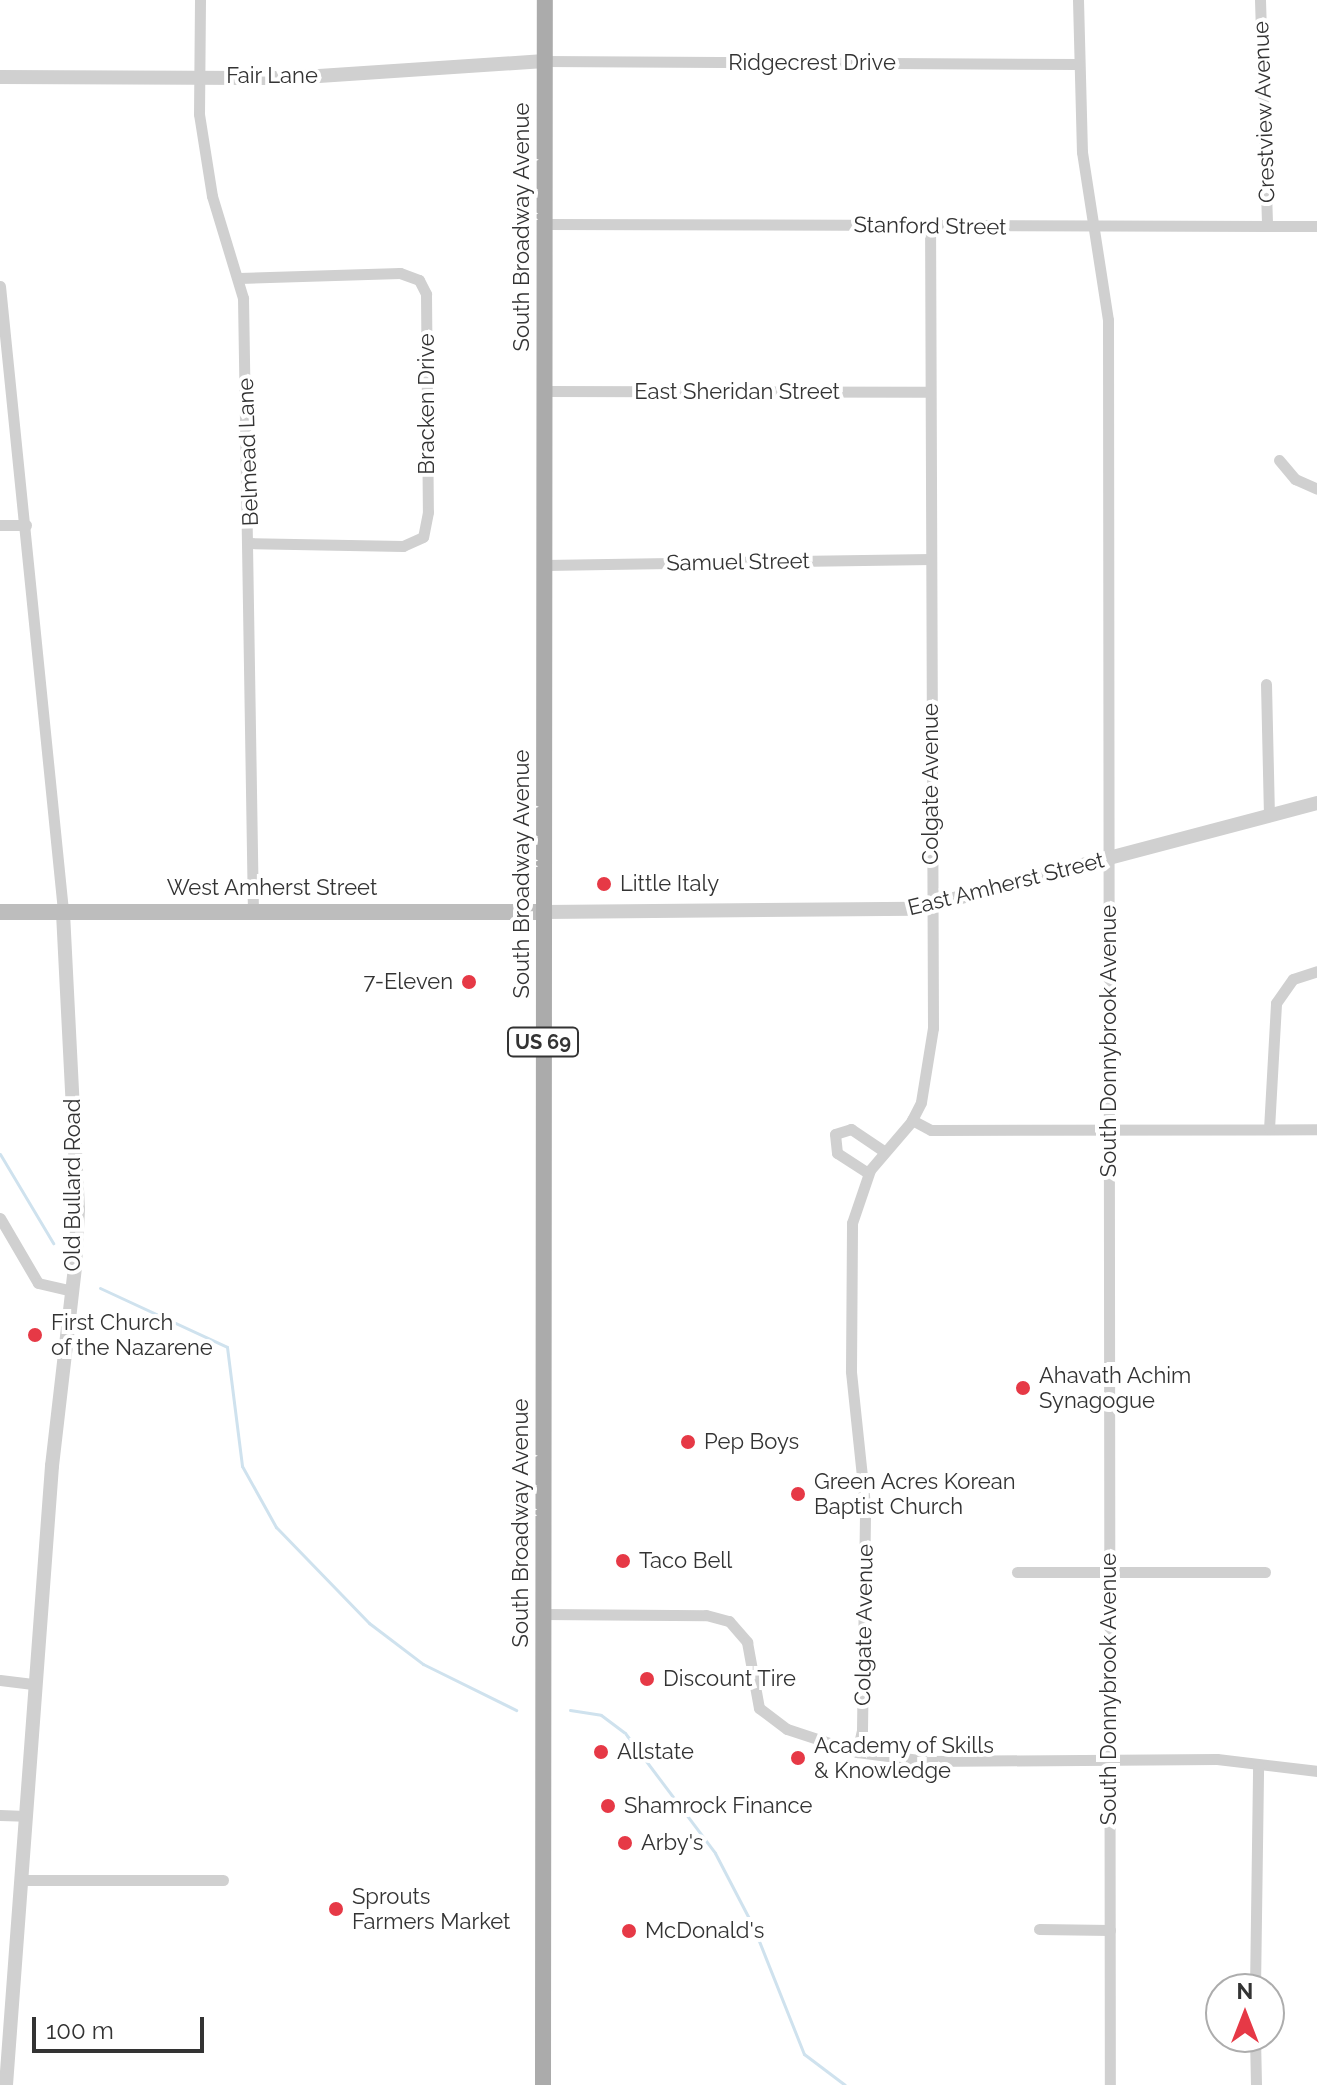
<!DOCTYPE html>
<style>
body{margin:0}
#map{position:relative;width:1317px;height:2085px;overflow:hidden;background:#fff;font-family:Raleway,sans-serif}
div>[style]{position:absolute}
.stream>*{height:3px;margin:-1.5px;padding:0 1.5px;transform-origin:1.5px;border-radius:1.5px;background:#cfe2ee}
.minor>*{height:11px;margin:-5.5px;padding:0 5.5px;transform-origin:5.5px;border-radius:5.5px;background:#d0d0d0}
.tertiary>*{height:14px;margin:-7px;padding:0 7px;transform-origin:7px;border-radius:7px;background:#d0d0d0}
.secondary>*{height:16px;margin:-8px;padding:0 8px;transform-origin:8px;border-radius:8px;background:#bdbdbd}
.primary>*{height:16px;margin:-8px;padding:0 8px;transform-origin:8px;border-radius:8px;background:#ababab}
.dots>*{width:22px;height:22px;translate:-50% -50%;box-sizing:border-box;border:4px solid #fff;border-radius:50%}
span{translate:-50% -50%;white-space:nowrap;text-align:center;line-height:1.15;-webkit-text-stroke:8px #fff;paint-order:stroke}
.shield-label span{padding:2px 6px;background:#fff;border:2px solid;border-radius:6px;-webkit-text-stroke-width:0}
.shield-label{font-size:20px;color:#333;font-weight:700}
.street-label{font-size:22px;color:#333}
.poi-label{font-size:22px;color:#333}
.left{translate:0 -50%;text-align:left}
.right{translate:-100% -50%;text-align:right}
.north{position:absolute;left:1205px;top:1973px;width:80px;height:80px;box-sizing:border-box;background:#fff;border:2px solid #adadad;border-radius:50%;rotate:0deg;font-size:22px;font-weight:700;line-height:32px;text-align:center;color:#333}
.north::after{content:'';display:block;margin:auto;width:28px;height:36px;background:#e63946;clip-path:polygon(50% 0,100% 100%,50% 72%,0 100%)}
.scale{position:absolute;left:32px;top:2017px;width:172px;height:36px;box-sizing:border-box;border:4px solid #333;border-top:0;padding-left:10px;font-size:24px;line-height:28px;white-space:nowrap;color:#333;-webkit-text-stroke:6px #fff;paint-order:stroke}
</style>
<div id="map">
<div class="stream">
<i style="left:0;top:1154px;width:104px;rotate:59.2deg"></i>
<i style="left:100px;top:1288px;width:140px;rotate:24.9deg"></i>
<i style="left:227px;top:1347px;width:120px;rotate:82.8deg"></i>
<i style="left:242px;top:1466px;width:70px;rotate:60.9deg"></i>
<i style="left:276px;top:1527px;width:134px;rotate:45.9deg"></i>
<i style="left:369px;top:1623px;width:68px;rotate:37.2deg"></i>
<i style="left:423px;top:1664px;width:104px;rotate:26.3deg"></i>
<i style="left:570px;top:1710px;width:31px;rotate:9deg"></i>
<i style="left:601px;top:1715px;width:30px;rotate:37deg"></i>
<i style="left:625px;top:1733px;width:150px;rotate:53.1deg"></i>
<i style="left:715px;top:1853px;width:82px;rotate:62.5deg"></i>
<i style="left:753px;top:1926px;width:138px;rotate:68.3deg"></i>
<i style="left:804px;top:2054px;width:51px;rotate:37.1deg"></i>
</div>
<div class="minor">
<i style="left:200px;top:0;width:114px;rotate:90.5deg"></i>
<i style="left:199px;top:114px;width:83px;rotate:81deg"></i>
<i style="left:212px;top:196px;width:107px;rotate:73.1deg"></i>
<i style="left:243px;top:298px;width:613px;rotate:89.07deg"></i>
<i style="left:1078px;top:0;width:152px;rotate:88.5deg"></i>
<i style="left:1082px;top:152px;width:170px;rotate:81.2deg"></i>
<i style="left:1108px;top:320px;width:1765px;rotate:89.94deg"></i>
<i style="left:1260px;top:0;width:224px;rotate:88.2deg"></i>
<i style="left:544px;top:61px;width:535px;rotate:0.32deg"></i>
<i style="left:543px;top:224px;width:774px;rotate:0.15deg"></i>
<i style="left:239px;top:278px;width:161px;rotate:-1.8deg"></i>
<i style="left:400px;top:273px;width:20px;rotate:20deg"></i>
<i style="left:419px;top:280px;width:16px;rotate:63deg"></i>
<i style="left:426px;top:294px;width:218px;rotate:89.5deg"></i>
<i style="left:428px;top:512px;width:25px;rotate:101deg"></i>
<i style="left:423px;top:537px;width:22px;rotate:156deg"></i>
<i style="left:403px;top:546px;width:152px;rotate:-178.9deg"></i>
<i style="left:0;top:286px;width:628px;rotate:84.24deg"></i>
<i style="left:545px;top:391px;width:385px;rotate:0.1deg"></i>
<i style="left:1279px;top:460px;width:25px;rotate:50deg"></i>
<i style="left:1295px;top:479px;width:24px;rotate:24deg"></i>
<i style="left:0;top:525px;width:26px"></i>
<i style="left:545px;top:565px;width:386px;rotate:-0.9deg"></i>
<i style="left:1266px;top:684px;width:131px;rotate:88.7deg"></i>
<i style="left:912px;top:1120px;width:21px;rotate:28deg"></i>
<i style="left:931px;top:1130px;width:386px;rotate:-0.1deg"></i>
<i style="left:1269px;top:1129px;width:126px;rotate:-86.8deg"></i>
<i style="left:1276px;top:1003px;width:29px;rotate:-55deg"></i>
<i style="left:1293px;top:979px;width:25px;rotate:-18deg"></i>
<i style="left:868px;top:1173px;width:37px;rotate:-147deg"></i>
<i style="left:837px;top:1153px;width:19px;rotate:-96deg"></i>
<i style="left:835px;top:1134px;width:17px;rotate:-17deg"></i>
<i style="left:851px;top:1129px;width:40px;rotate:34deg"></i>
<i style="left:0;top:1218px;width:75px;rotate:59.7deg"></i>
<i style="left:38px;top:1283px;width:35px;rotate:13deg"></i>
<i style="left:1017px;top:1572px;width:248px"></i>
<i style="left:543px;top:1614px;width:163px;rotate:0.4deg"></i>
<i style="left:706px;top:1615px;width:24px;rotate:15deg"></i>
<i style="left:729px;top:1621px;width:28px;rotate:49deg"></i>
<i style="left:747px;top:1642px;width:67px;rotate:79.7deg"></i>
<i style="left:759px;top:1708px;width:35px;rotate:37deg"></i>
<i style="left:787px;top:1729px;width:74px;rotate:18.2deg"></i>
<i style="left:857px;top:1752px;width:70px;rotate:7.4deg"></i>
<i style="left:926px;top:1761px;width:291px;rotate:-0.4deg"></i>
<i style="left:1217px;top:1759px;width:101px;rotate:6.8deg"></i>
<i style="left:0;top:1680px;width:35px;rotate:7deg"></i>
<i style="left:857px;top:1752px;width:23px;rotate:-77deg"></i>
<i style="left:862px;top:1730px;width:225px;rotate:-89.2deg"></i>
<i style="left:865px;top:1505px;width:135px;rotate:-96deg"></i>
<i style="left:851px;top:1371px;width:148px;rotate:-89.6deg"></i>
<i style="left:852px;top:1223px;width:56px;rotate:-71.2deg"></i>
<i style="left:870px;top:1170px;width:63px;rotate:-49.5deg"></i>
<i style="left:911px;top:1122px;width:22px;rotate:-63deg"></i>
<i style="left:921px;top:1102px;width:75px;rotate:-80.8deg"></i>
<i style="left:933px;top:1028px;width:803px;rotate:-90.21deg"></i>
<i style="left:0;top:1815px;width:25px;rotate:2deg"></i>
<i style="left:20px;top:1880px;width:203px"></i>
<i style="left:1039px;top:1929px;width:71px;rotate:0.8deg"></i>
<i style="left:1255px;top:1989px;width:224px;rotate:-89.2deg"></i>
<i style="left:1255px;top:2037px;width:48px;rotate:88.8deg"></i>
</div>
<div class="tertiary">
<i style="left:0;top:77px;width:289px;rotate:0.2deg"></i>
<i style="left:289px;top:78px;width:256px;rotate:-3.8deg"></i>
<i style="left:544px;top:912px;width:372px;rotate:-0.5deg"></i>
<i style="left:916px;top:909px;width:415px;rotate:-14.8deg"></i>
<i style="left:6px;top:2085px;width:621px;rotate:-85.75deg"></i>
<i style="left:52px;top:1466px;width:200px;rotate:-83.4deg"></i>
<i style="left:75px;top:1267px;width:58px;rotate:-87deg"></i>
<i style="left:78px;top:1209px;width:298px;rotate:-92.9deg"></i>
</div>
<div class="secondary">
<i style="left:0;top:912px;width:544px"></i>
</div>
<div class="primary">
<i style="left:543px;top:2085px;width:2085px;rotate:-89.95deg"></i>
</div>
<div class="dots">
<i style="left:604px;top:884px;background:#e63946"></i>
<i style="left:469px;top:982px;background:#e63946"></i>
<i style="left:35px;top:1335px;background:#e63946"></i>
<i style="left:1023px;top:1388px;background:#e63946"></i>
<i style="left:688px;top:1442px;background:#e63946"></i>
<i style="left:798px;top:1494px;background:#e63946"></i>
<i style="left:623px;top:1561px;background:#e63946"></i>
<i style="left:647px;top:1679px;background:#e63946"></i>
<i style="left:601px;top:1752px;background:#e63946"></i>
<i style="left:798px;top:1758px;background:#e63946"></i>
<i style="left:608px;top:1806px;background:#e63946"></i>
<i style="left:625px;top:1843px;background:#e63946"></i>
<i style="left:336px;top:1909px;background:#e63946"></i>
<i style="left:629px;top:1931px;background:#e63946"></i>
</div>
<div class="shield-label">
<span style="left:543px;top:1042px">US 69</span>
</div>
<div class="street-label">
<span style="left:812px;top:63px">Ridgecrest Drive</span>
<span style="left:272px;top:76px">Fair Lane</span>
<span style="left:1264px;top:112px;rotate:-92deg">Crestview Avenue</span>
<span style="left:930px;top:226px;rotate:1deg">Stanford Street</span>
<span style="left:522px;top:227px;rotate:-90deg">South Broadway Avenue</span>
<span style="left:737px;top:392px">East Sheridan Street</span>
<span style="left:427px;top:404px;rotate:-90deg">Bracken Drive</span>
<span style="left:248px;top:452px;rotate:-92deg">Belmead Lane</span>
<span style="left:738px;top:562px;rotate:-1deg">Samuel Street</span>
<span style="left:931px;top:784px;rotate:-90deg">Colgate Avenue</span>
<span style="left:522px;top:874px;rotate:-90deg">South Broadway Avenue</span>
<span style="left:1006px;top:884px;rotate:-14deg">East Amherst Street</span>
<span style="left:272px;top:888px">West Amherst Street</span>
<span style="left:1109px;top:1041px;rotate:-90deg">South Donnybrook Avenue</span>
<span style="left:73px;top:1185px;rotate:-90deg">Old Bullard Road</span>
<span style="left:521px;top:1523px;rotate:-90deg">South Broadway Avenue</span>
<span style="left:864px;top:1625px;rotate:-89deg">Colgate Avenue</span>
<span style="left:1109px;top:1689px;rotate:-90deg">South Donnybrook Avenue</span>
</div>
<div class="poi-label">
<span class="left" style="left:620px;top:884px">Little Italy</span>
<span class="right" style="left:453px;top:982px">7-Eleven</span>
<span class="left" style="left:51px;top:1335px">First Church<br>of the Nazarene</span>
<span class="left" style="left:1039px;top:1388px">Ahavath Achim<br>Synagogue</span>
<span class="left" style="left:704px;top:1442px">Pep Boys</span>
<span class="left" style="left:814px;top:1494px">Green Acres Korean<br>Baptist Church</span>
<span class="left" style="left:639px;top:1561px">Taco Bell</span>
<span class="left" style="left:663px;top:1679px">Discount Tire</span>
<span class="left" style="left:814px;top:1758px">Academy of Skills<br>&amp; Knowledge</span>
<span class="left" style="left:617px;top:1752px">Allstate</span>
<span class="left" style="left:624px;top:1806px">Shamrock Finance</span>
<span class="left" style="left:641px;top:1843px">Arby's</span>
<span class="left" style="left:352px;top:1909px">Sprouts<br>Farmers Market</span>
<span class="left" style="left:645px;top:1931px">McDonald's</span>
</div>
<div class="north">N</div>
<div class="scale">100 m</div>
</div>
